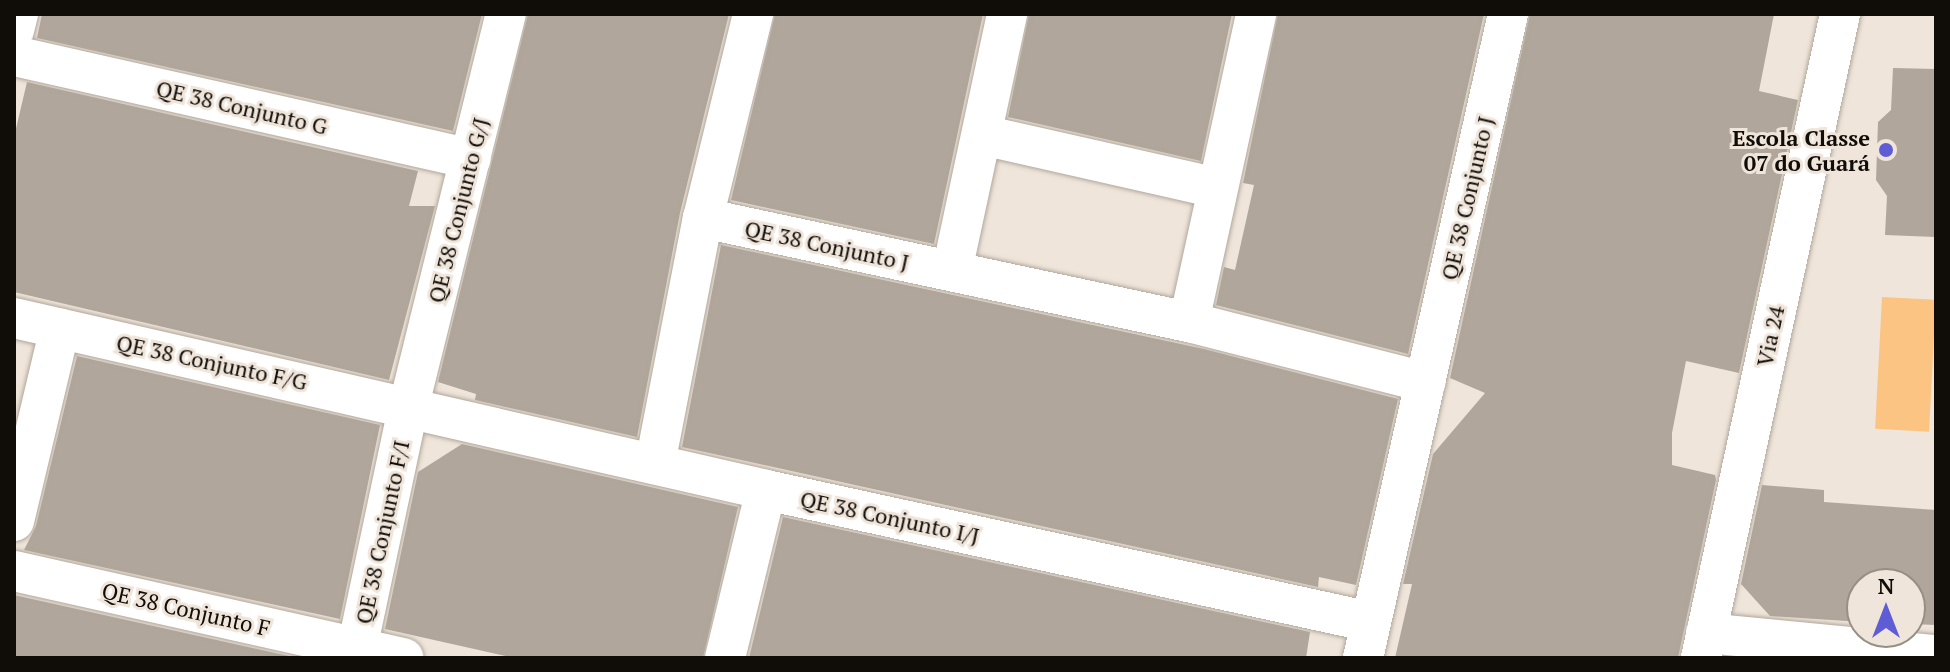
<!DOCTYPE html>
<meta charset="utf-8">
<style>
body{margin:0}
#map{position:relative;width:1950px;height:672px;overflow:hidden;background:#f0e5da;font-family:"PT Serif",serif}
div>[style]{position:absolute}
.green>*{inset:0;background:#fcc482;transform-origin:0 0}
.building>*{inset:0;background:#b0a69b}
.roads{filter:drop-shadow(0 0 2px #b1a79c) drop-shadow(0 0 2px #b1a79c)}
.minor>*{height:40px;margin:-20px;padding:0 20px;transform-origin:20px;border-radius:20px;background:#fff}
.dots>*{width:22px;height:22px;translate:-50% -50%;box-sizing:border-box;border:4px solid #f0e5da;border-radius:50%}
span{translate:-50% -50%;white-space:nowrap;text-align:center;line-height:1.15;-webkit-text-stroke:6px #f0e5da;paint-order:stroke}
.street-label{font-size:22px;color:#100d09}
.poi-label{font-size:22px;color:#100d09;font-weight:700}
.right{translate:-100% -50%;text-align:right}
.frame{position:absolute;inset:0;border:16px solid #100d09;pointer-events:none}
.north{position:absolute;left:1846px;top:568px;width:80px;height:80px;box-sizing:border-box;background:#f0e5da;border:2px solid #968f86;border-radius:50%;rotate:0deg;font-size:22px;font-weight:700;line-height:32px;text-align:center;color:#100d09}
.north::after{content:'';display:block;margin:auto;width:28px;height:36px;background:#5e5dd6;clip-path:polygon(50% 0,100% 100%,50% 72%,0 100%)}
</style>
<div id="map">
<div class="green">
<i style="left:1882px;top:297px;width:54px;height:132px;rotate:3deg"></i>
</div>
<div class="building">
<i style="clip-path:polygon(42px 14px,482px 14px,453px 131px,37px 38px)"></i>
<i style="clip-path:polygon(528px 14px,729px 14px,680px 213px,637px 437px,475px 400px,476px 394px,438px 382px)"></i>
<i style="clip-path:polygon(775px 14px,983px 14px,934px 244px,731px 200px)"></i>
<i style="clip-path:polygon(1029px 14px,1232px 14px,1201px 161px,1008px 117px)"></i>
<i style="clip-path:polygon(1278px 14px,1484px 14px,1408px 354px,1216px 305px,1224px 267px,1235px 270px,1254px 185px,1243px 183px)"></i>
<i style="clip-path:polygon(1530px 14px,1774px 14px,1759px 91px,1798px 100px,1739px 373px,1686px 361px,1672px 433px,1672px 465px,1715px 475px,1716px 480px,1678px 658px,1395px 658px,1412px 584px,1403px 584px,1433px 454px,1485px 393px,1450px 378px)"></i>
<i style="clip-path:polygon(1893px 68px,1936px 69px,1936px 237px,1885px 235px,1887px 196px,1876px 180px,1878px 122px,1891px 110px)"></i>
<i style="clip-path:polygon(27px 82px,418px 171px,409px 206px,435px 206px,389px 380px,14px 292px,14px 137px)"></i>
<i style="clip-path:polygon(721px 245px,1204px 349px,1398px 399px,1356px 585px,1319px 577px,1318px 587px,682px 447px)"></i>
<i style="clip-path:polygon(77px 356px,380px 425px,340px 619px,24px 550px,36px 526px)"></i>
<i style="clip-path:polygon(462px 444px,738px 507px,703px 658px,514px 658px,385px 629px,418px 472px)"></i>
<i style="clip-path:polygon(1762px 485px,1824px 490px,1824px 502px,1936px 510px,1936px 625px,1910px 624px,1910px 584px,1862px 584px,1862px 622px,1770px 616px,1741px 584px)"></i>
<i style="clip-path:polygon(783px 517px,1310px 632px,1306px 658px,749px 658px)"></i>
<i style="clip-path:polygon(14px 595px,298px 658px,14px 658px)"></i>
</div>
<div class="roads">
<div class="minor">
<i style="left:14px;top:30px;width:16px;rotate:-76deg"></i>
<i style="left:14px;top:56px;width:468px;rotate:12.7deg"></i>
<i style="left:982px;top:135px;width:241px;rotate:12.7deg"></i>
<i style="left:703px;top:218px;width:497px;rotate:12.1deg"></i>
<i style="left:1189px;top:322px;width:244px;rotate:14.3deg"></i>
<i style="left:952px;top:271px;width:263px;rotate:-77.9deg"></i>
<i style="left:14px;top:318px;width:771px;rotate:12.88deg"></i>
<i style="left:766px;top:490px;width:619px;rotate:12.31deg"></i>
<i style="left:1189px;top:322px;width:315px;rotate:-77.7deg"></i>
<i style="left:655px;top:464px;width:251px;rotate:-79deg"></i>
<i style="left:703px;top:218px;width:210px;rotate:-76.2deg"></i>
<i style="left:14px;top:521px;width:198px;rotate:-76.6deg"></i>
<i style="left:14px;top:571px;width:399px;rotate:12.6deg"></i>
<i style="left:1706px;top:633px;width:231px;rotate:5.5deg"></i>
<i style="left:355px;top:658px;width:259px;rotate:-78deg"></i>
<i style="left:409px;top:405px;width:403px;rotate:-76.1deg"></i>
<i style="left:725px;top:658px;width:173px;rotate:-76.3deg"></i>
<i style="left:1363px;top:658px;width:660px;rotate:-77.31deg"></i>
<i style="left:1701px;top:658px;width:659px;rotate:-77.82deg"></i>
</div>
</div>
<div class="dots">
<i style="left:1886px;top:150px;background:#5e5dd6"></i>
</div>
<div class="street-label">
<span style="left:242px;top:107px;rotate:13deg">QE 38 Conjunto G</span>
<span style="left:1467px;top:198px;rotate:-77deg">QE 38 Conjunto J</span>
<span style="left:458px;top:210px;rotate:-76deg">QE 38 Conjunto G/J</span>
<span style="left:827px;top:245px;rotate:12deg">QE 38 Conjunto J</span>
<span style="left:1770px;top:336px;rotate:-78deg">Via 24</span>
<span style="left:212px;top:362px;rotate:12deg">QE 38 Conjunto F/G</span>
<span style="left:890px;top:517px;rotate:12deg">QE 38 Conjunto I/J</span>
<span style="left:382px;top:532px;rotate:-78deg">QE 38 Conjunto F/I</span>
<span style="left:186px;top:609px;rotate:13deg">QE 38 Conjunto F</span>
</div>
<div class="poi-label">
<span class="right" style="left:1870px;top:150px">Escola Classe<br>07 do Guará</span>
</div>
<div class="frame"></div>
<div class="north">N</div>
</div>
